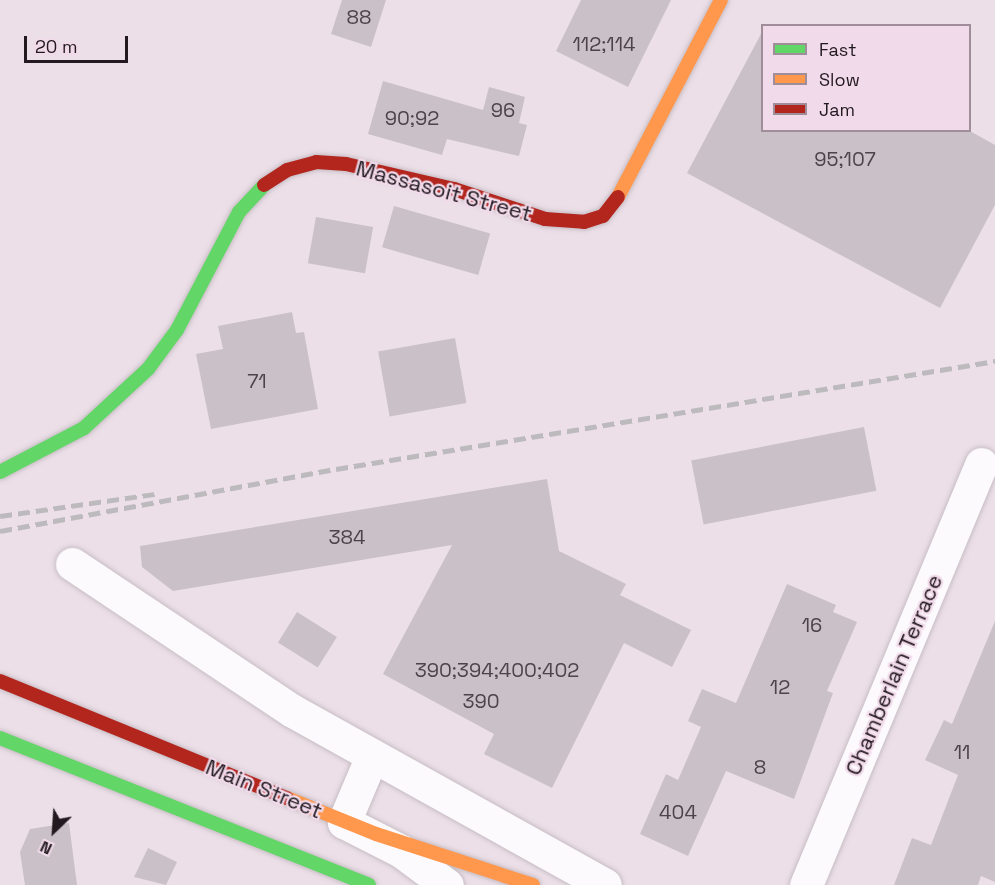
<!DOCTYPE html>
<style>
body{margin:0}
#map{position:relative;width:995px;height:885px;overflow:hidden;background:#ecdfe8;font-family:"Space Grotesk",sans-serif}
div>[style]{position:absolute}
.building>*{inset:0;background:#cac0c8;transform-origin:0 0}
.roads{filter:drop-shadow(0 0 2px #c7bdc4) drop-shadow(0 0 2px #c7bdc4)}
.street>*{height:33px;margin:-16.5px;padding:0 16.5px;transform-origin:16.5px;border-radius:16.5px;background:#fcfafc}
.fast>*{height:14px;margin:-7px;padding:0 7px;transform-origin:7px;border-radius:7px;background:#63d668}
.slow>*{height:14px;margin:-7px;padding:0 7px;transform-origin:7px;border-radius:7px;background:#ff974d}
.jam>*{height:14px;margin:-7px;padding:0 7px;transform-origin:7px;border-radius:7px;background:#b3261e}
.rail>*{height:4.5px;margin-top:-2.25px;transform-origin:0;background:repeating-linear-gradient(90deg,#bdbabd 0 12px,transparent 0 18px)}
span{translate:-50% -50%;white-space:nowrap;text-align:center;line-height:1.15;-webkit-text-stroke:4.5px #f1daea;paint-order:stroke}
.number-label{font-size:20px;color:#4d444a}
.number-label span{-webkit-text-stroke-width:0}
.street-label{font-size:22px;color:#231a20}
.legend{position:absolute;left:761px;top:24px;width:210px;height:108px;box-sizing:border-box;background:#f1daea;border:2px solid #9f8d99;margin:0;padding:8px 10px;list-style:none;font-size:18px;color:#231a20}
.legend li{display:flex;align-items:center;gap:12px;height:30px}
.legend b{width:30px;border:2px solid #9f8d99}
.north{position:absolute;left:24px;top:801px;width:60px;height:60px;-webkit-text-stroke:4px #f1daea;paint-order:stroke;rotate:205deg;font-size:16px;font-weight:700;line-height:24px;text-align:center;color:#231a20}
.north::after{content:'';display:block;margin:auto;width:21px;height:27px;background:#231a20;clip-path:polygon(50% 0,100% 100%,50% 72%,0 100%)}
.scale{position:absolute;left:24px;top:36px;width:104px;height:27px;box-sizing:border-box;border:3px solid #231a20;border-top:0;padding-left:8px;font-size:18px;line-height:21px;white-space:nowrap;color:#231a20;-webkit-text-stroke:4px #f1daea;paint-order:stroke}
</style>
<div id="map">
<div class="building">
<i style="clip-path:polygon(342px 0,386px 0,371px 47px,331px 34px)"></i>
<i style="clip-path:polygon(581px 0,671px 0,628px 87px,556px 51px)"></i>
<i style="clip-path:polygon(762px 32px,762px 130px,968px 130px,995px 145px,995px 205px,940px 308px,687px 173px)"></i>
<i style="clip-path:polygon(383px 81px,483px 110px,489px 87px,525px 97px,519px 123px,527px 125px,519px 156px,447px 139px,442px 155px,368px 134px)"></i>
<i style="left:394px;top:206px;width:100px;height:43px;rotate:16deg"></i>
<i style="left:316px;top:217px;width:58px;height:47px;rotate:10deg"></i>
<i style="clip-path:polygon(292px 312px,296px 333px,304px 332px,318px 409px,211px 429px,196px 354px,223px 349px,218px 326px)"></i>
<i style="left:455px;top:338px;width:66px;height:78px;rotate:80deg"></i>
<i style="left:864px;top:427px;width:65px;height:176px;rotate:79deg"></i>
<i style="clip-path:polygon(547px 479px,559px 551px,626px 584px,620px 595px,691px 630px,672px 667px,624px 643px,552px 788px,484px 754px,494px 734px,383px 674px,452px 545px,173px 591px,142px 567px,140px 546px)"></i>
<i style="clip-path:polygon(787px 584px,836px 605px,833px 612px,857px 622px,827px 691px,833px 693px,794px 799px,726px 771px,688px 856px,640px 834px,666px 774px,678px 780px,701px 727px,688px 721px,702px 689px,736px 703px)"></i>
<i style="left:297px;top:612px;width:47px;height:36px;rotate:32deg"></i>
<i style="clip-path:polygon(995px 621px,995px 882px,981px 876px,978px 885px,894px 885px,912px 838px,931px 845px,958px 775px,925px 760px,944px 720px,952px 724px)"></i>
<i style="clip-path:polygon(69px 823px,77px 885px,25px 885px,20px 852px,30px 829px)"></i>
<i style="clip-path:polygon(148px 848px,177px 862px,166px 885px,134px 877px)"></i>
</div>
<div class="roads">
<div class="street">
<i style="left:72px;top:564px;width:263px;rotate:33.7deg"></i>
<i style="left:291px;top:710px;width:359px;rotate:29.1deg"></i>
<i style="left:372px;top:756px;width:72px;rotate:113deg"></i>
<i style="left:344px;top:822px;width:64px;rotate:27deg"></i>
<i style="left:401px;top:851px;width:57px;rotate:36.5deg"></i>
<i style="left:806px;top:885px;width:456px;rotate:-67.4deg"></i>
</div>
<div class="fast">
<i style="left:0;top:472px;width:95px;rotate:-27.6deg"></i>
<i style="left:84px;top:428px;width:87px;rotate:-42.7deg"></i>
<i style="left:148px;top:369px;width:49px;rotate:-53.4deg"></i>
<i style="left:177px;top:330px;width:133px;rotate:-62.3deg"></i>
<i style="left:239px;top:212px;width:37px;rotate:-47deg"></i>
<i style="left:0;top:738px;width:397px;rotate:21.7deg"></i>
</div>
<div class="slow">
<i style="left:618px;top:197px;width:222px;rotate:-62.4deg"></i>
<i style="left:287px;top:798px;width:96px;rotate:22deg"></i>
<i style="left:376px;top:834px;width:165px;rotate:18deg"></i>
</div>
<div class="jam">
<i style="left:264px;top:185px;width:27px;rotate:-33deg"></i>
<i style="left:287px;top:170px;width:30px;rotate:-15deg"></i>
<i style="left:316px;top:162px;width:30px;rotate:4deg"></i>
<i style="left:346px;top:164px;width:111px;rotate:13deg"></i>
<i style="left:454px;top:189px;width:96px;rotate:18.2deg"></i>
<i style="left:545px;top:219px;width:39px;rotate:4deg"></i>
<i style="left:584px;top:222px;width:20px;rotate:-18deg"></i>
<i style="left:603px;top:216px;width:24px;rotate:-52deg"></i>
<i style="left:0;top:681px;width:310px;rotate:22.2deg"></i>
</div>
</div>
<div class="rail">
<i style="left:0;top:516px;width:157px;rotate:-8.1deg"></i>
<i style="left:0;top:531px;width:342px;rotate:-10.5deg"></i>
<i style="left:336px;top:469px;width:668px;rotate:-9.31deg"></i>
</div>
<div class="number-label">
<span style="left:359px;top:17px">88</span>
<span style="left:604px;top:44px">112;114</span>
<span style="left:503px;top:110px">96</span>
<span style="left:412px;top:118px">90;92</span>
<span style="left:845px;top:159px">95;107</span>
<span style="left:257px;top:381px">71</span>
<span style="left:347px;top:537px">384</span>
<span style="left:812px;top:625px">16</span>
<span style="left:497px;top:670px">390;394;400;402</span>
<span style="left:780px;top:687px">12</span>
<span style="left:481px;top:701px">390</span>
<span style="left:962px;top:752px">11</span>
<span style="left:760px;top:767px">8</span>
<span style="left:678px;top:812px">404</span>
</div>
<div class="street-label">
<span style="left:444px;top:191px;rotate:15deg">Massasoit Street</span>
<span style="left:894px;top:675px;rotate:-67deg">Chamberlain Terrace</span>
<span style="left:264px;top:789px;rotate:22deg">Main Street</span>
</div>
<ul class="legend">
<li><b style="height:8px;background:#63d668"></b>Fast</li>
<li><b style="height:8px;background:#ff974d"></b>Slow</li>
<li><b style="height:8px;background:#b3261e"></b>Jam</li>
</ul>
<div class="north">N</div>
<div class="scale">20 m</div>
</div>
